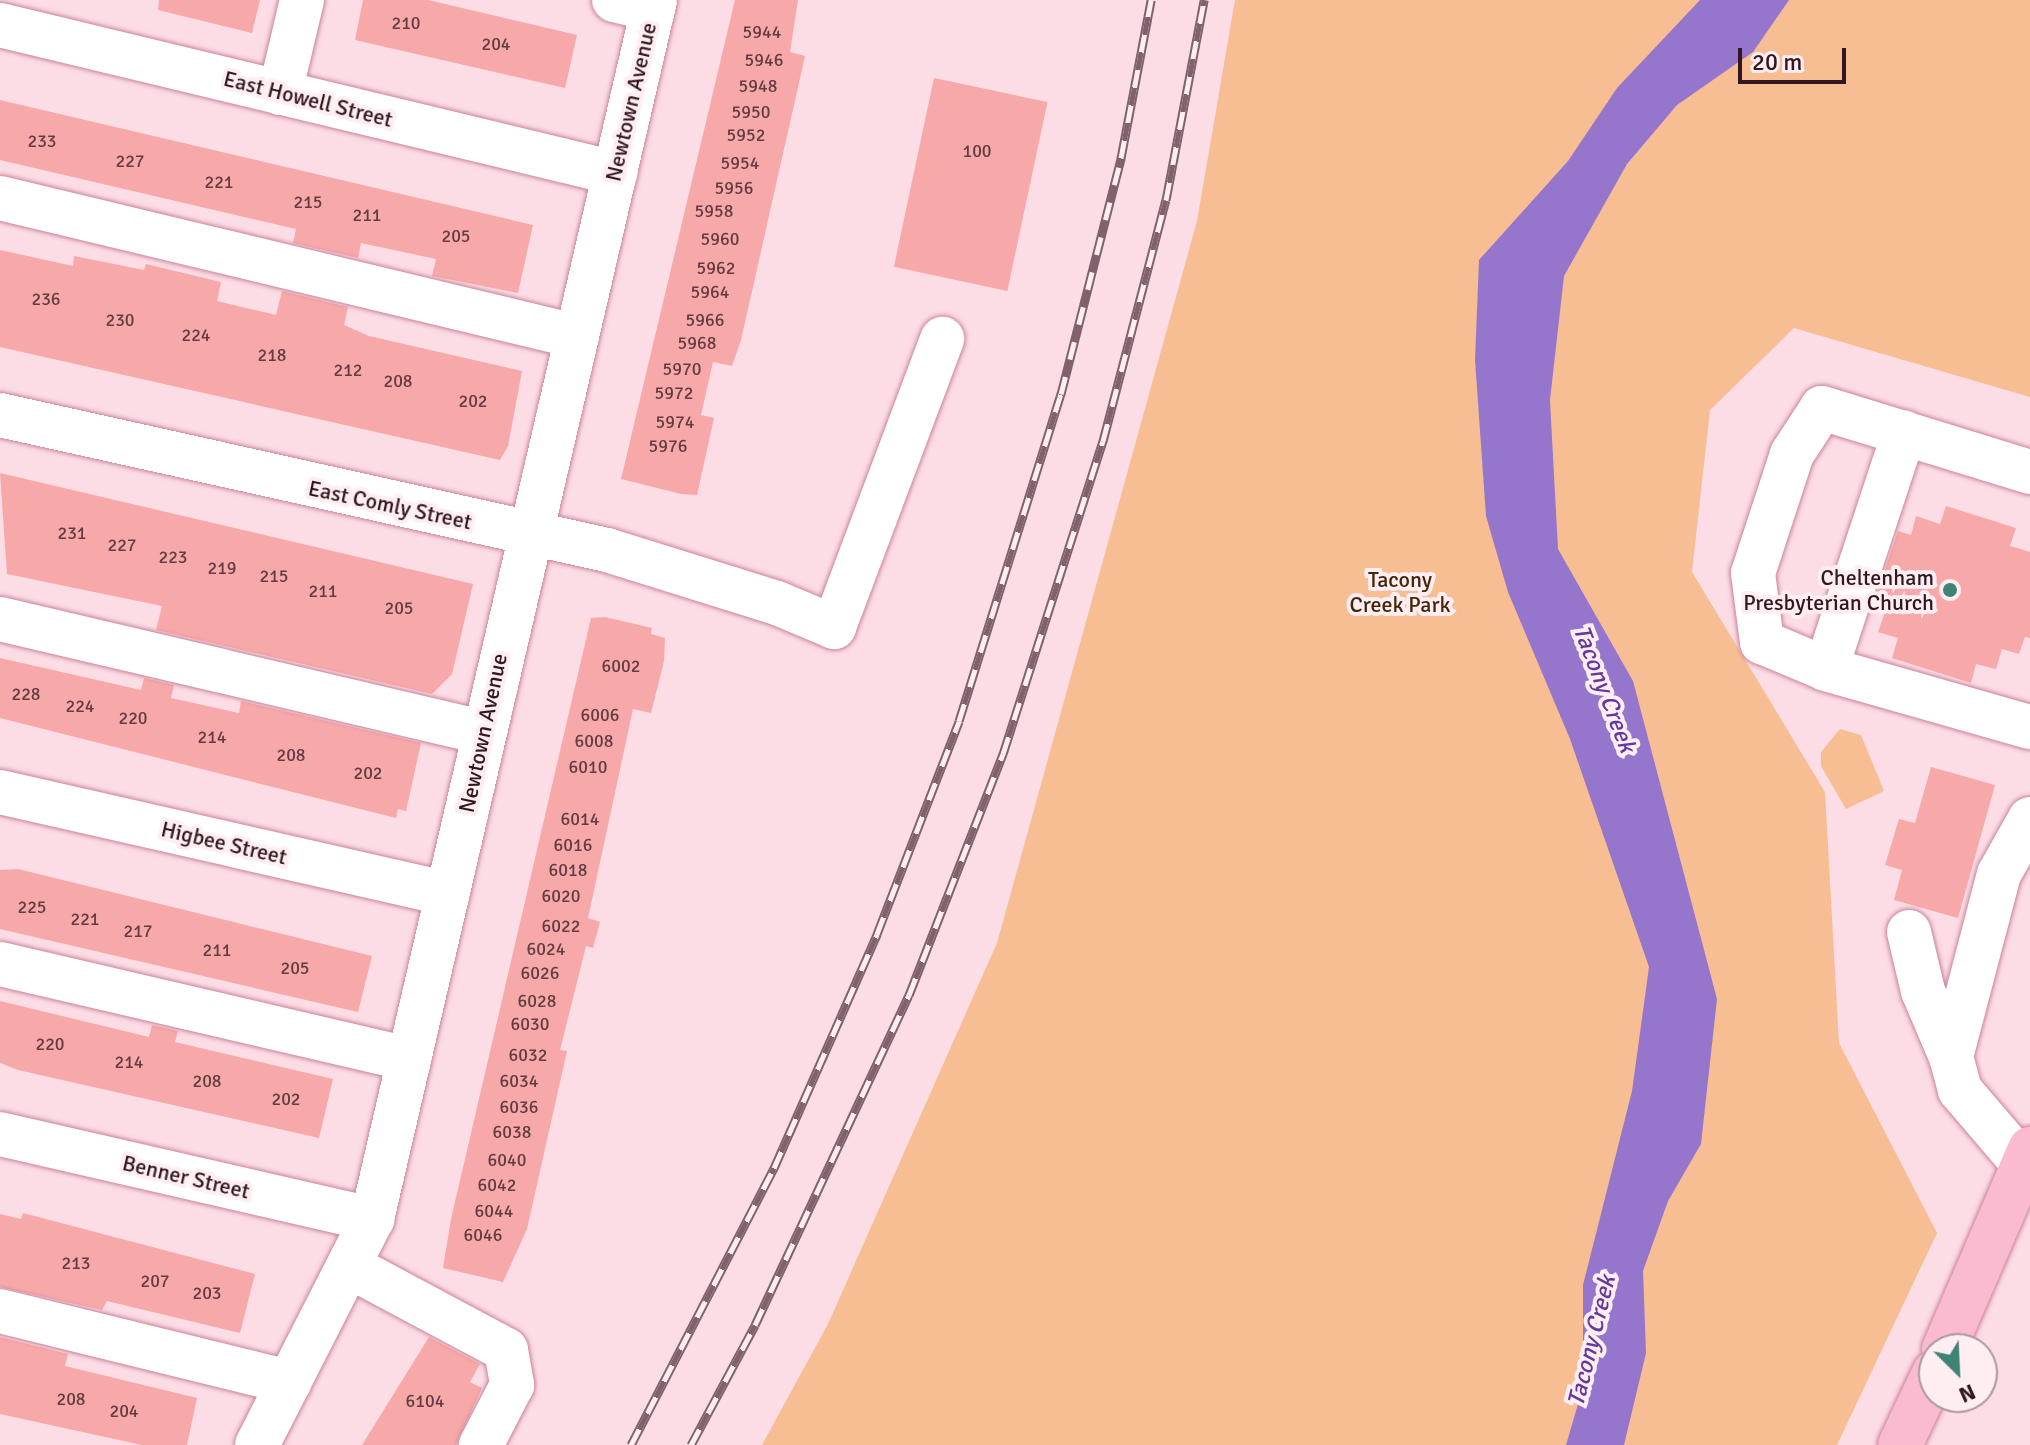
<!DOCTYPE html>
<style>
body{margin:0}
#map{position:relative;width:2030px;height:1445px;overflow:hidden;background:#fcdce5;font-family:Signika,sans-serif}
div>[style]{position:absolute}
.green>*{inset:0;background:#f6be92}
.water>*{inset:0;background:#9576cc}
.building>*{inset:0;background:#f7a9a9;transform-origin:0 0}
.roads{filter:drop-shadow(0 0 2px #cb839a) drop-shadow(0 0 2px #cb839a)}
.minor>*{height:44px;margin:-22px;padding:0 22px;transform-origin:22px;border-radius:22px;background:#fff}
.major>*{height:44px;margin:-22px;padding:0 22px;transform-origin:22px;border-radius:22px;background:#fabacf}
.rail>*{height:9px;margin-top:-4.5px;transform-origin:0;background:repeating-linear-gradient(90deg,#feeef2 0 18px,#7f626b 0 36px);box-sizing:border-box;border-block:2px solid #7f626b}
.dots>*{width:22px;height:22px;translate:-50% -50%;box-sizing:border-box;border:4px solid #feeef2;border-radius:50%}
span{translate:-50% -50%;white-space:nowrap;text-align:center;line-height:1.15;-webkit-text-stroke:8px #feeef2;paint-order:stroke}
.number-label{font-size:18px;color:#633c42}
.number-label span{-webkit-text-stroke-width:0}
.street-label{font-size:22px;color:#321720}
.poi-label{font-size:22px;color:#321720}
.right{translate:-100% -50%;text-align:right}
.park-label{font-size:22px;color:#452507}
.water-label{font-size:24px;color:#64389e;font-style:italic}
.north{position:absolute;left:1918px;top:1333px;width:80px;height:80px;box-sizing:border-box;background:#feeef2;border:2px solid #ac989e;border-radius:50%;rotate:156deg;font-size:22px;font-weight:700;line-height:32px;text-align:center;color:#321720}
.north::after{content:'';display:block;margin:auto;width:28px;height:36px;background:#3f8376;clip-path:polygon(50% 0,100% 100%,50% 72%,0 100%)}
.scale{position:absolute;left:1738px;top:48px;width:108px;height:36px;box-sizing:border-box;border:4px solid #321720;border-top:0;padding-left:10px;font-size:24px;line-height:28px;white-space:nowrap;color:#321720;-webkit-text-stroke:6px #feeef2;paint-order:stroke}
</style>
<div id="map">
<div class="green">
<i style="clip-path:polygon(1235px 0,2030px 0,2030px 397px,1794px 328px,1710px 410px,1692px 572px,1825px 792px,1839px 1043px,1937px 1233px,1837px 1445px,762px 1445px,828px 1324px,997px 943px,1197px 221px)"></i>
<i style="clip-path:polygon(1840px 729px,1861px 735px,1884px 791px,1846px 809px,1821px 766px,1821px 752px)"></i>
</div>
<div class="water">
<i style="clip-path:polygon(1700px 0,1789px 0,1753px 52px,1677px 105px,1627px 164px,1564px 276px,1550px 400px,1558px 549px,1633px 681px,1717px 999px,1701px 1144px,1668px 1201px,1643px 1271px,1646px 1353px,1624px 1445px,1566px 1445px,1583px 1387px,1583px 1285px,1632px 1091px,1649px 967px,1570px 739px,1508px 592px,1486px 516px,1475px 360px,1479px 260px,1568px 161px,1617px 88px)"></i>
</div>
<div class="building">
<i style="clip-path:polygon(159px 0,260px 0,252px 33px,158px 10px)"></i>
<i style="clip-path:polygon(363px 0,428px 0,577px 35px,565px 88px,355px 40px)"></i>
<i style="clip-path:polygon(735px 0,798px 0,790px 52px,805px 56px,741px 340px,732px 366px,713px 362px,701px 415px,714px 418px,697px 495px,681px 494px,621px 479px)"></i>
<i style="left:934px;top:78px;width:116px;height:193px;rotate:12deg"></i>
<i style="clip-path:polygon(0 100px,533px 225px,518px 293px,432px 276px,436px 259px,361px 243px,358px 258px,293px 243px,296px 229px,0 160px)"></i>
<i style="clip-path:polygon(0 250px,73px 266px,74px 256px,144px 270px,146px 264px,221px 282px,217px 301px,276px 315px,282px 291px,348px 307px,344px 325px,369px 336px,522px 371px,508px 446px,500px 460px,0 347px)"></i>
<i style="clip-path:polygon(0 473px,473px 584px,452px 674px,432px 694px,156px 630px,162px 606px,7px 574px)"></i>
<i style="clip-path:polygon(1946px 506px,2016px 528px,2010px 546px,2030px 552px,2030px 638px,2025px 637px,2019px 654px,2002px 649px,1996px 669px,1976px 664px,1971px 683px,1892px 658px,1898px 638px,1878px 632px,1885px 612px,1872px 608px,1898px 531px,1911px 535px,1916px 516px,1940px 524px)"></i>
<i style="clip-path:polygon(605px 617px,652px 628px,651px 634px,665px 638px,664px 661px,651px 713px,633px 709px,588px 918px,600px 922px,593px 948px,586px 946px,560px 1050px,567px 1051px,527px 1229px,503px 1282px,443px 1268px,451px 1219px,591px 618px)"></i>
<i style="clip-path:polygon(0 658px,141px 690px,144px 678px,174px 685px,171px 698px,239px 713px,241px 701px,421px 743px,406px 811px,398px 809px,396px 818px,0 718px)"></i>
<i style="clip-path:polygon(1931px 767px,1995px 785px,1958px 918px,1894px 900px,1902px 870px,1885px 865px,1899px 819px,1915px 823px)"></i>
<i style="clip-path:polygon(18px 869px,372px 956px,358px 1012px,0 929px,0 870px)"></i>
<i style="clip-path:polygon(0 1001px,149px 1037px,152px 1025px,178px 1031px,175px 1042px,333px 1079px,319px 1138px,18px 1070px,0 1063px)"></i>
<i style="clip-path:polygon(23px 1213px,255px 1274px,240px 1333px,107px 1301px,102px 1310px,0 1287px,0 1214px,21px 1219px)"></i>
<i style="clip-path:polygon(0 1337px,68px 1354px,65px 1366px,197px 1398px,187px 1445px,142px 1445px,0 1414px)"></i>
<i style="clip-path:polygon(429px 1337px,480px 1364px,470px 1382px,482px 1388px,456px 1445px,362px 1445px)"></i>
</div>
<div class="roads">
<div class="minor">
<i style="left:614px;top:0;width:40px;rotate:13deg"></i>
<i style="left:0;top:25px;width:633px;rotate:13.53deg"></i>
<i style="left:280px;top:93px;width:96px;rotate:-76.7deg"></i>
<i style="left:0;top:198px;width:591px;rotate:13.5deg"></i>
<i style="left:0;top:415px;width:622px;rotate:12.54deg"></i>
<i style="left:607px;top:550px;width:178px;rotate:17.3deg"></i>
<i style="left:777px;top:603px;width:62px;rotate:22.8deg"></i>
<i style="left:834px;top:627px;width:308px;rotate:-69.4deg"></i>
<i style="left:2030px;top:472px;width:218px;rotate:-162.9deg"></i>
<i style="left:1822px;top:408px;width:55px;rotate:123.1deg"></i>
<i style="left:1792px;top:454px;width:125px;rotate:108.1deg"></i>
<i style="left:1753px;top:573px;width:70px;rotate:82.6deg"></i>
<i style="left:1762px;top:642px;width:69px;rotate:22.9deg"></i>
<i style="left:1826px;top:669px;width:212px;rotate:15.9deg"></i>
<i style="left:0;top:619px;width:496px;rotate:13.2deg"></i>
<i style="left:1826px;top:669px;width:249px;rotate:-71.7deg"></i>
<i style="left:0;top:792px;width:459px;rotate:12.8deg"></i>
<i style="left:1909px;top:932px;width:61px;rotate:76.7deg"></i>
<i style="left:1923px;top:991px;width:72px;rotate:67deg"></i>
<i style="left:0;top:964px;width:420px;rotate:13.1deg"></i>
<i style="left:0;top:1134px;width:382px;rotate:12.9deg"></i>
<i style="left:2024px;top:1165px;width:99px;rotate:-130.5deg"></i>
<i style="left:1960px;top:1090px;width:34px;rotate:-105deg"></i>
<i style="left:1951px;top:1057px;width:189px;rotate:-75.3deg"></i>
<i style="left:1999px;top:874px;width:63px;rotate:-60.6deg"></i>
<i style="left:349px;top:1266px;width:178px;rotate:28.1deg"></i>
<i style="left:506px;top:1350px;width:36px;rotate:80deg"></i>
<i style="left:512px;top:1385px;width:68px;rotate:117.3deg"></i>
<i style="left:0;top:1311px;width:298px;rotate:13.8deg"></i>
<i style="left:257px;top:1445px;width:254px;rotate:-63deg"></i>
<i style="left:372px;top:1219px;width:1251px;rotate:-76.93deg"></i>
</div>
<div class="major">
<i style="left:1944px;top:1349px;width:218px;rotate:-66.7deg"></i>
<i style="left:1900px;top:1445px;width:80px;rotate:-64.7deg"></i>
</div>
</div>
<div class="rail">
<i style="left:631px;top:1445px;width:312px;rotate:-62.7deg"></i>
<i style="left:774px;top:1168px;width:256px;rotate:-66.2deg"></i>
<i style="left:877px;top:934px;width:228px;rotate:-68.9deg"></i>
<i style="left:959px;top:721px;width:343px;rotate:-72.7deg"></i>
<i style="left:1061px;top:394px;width:244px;rotate:-75.7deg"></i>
<i style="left:1121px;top:158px;width:161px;rotate:-79.2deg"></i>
<i style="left:691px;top:1445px;width:136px;rotate:-61.9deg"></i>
<i style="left:755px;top:1325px;width:364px;rotate:-65deg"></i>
<i style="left:909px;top:995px;width:259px;rotate:-68.7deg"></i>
<i style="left:1003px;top:754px;width:329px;rotate:-72.3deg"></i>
<i style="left:1103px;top:441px;width:249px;rotate:-75.4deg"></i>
<i style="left:1166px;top:200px;width:204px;rotate:-79.2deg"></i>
</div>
<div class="dots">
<i style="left:1950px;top:590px;background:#3f8376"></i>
</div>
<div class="number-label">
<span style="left:406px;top:23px">210</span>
<span style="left:762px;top:32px">5944</span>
<span style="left:496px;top:44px">204</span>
<span style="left:764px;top:60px">5946</span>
<span style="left:758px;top:86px">5948</span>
<span style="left:751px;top:112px">5950</span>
<span style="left:746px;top:135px">5952</span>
<span style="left:42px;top:141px">233</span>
<span style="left:977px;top:151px">100</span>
<span style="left:130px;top:161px">227</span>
<span style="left:740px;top:163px">5954</span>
<span style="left:219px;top:182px">221</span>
<span style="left:734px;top:188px">5956</span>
<span style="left:308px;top:202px">215</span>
<span style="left:714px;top:211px">5958</span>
<span style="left:367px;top:215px">211</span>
<span style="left:456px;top:236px">205</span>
<span style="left:720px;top:239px">5960</span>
<span style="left:716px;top:268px">5962</span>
<span style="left:710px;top:292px">5964</span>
<span style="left:46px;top:299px">236</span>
<span style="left:120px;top:320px">230</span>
<span style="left:705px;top:320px">5966</span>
<span style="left:196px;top:335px">224</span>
<span style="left:697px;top:343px">5968</span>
<span style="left:272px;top:355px">218</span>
<span style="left:682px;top:369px">5970</span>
<span style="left:348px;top:370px">212</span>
<span style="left:398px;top:381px">208</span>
<span style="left:674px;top:393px">5972</span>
<span style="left:473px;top:401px">202</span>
<span style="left:675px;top:422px">5974</span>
<span style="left:668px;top:446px">5976</span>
<span style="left:72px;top:533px">231</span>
<span style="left:122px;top:545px">227</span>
<span style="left:173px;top:557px">223</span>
<span style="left:222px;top:568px">219</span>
<span style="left:274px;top:576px">215</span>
<span style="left:323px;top:591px">211</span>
<span style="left:399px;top:608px">205</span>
<span style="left:621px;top:666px">6002</span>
<span style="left:26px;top:694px">228</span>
<span style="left:80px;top:706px">224</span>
<span style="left:600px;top:715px">6006</span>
<span style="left:133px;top:718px">220</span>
<span style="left:212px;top:737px">214</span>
<span style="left:594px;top:741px">6008</span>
<span style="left:291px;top:755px">208</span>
<span style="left:588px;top:767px">6010</span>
<span style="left:368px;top:773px">202</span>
<span style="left:580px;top:819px">6014</span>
<span style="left:573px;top:845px">6016</span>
<span style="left:568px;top:870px">6018</span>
<span style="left:561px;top:896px">6020</span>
<span style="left:32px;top:907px">225</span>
<span style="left:85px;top:919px">221</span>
<span style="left:561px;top:926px">6022</span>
<span style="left:138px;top:931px">217</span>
<span style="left:546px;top:949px">6024</span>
<span style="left:217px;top:950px">211</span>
<span style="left:295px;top:968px">205</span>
<span style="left:540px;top:973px">6026</span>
<span style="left:537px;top:1001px">6028</span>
<span style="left:530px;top:1024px">6030</span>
<span style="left:50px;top:1044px">220</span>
<span style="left:528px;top:1055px">6032</span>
<span style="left:129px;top:1062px">214</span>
<span style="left:207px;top:1081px">208</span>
<span style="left:519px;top:1081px">6034</span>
<span style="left:286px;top:1099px">202</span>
<span style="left:519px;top:1107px">6036</span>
<span style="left:512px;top:1132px">6038</span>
<span style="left:507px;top:1160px">6040</span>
<span style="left:497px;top:1185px">6042</span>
<span style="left:494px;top:1211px">6044</span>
<span style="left:483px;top:1235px">6046</span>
<span style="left:76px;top:1263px">213</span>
<span style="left:155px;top:1281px">207</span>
<span style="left:207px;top:1293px">203</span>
<span style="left:71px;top:1399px">208</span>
<span style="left:425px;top:1401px">6104</span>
<span style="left:124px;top:1411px">204</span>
</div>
<div class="street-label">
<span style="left:308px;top:99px;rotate:14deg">East Howell Street</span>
<span style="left:631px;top:102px;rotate:-77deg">Newtown Avenue</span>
<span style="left:390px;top:505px;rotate:12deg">East Comly Street</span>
<span style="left:483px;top:733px;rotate:-78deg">Newtown Avenue</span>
<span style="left:224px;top:843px;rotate:13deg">Higbee Street</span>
<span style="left:186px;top:1177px;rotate:13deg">Benner Street</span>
</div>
<div class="poi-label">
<span class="right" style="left:1934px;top:590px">Cheltenham<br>Presbyterian Church</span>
</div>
<div class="park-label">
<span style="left:1400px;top:592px">Tacony<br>Creek Park</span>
</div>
<div class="water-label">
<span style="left:1604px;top:689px;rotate:69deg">Tacony Creek</span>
<span style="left:1592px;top:1341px;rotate:-76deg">Tacony Creek</span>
</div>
<div class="north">N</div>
<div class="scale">20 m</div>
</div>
